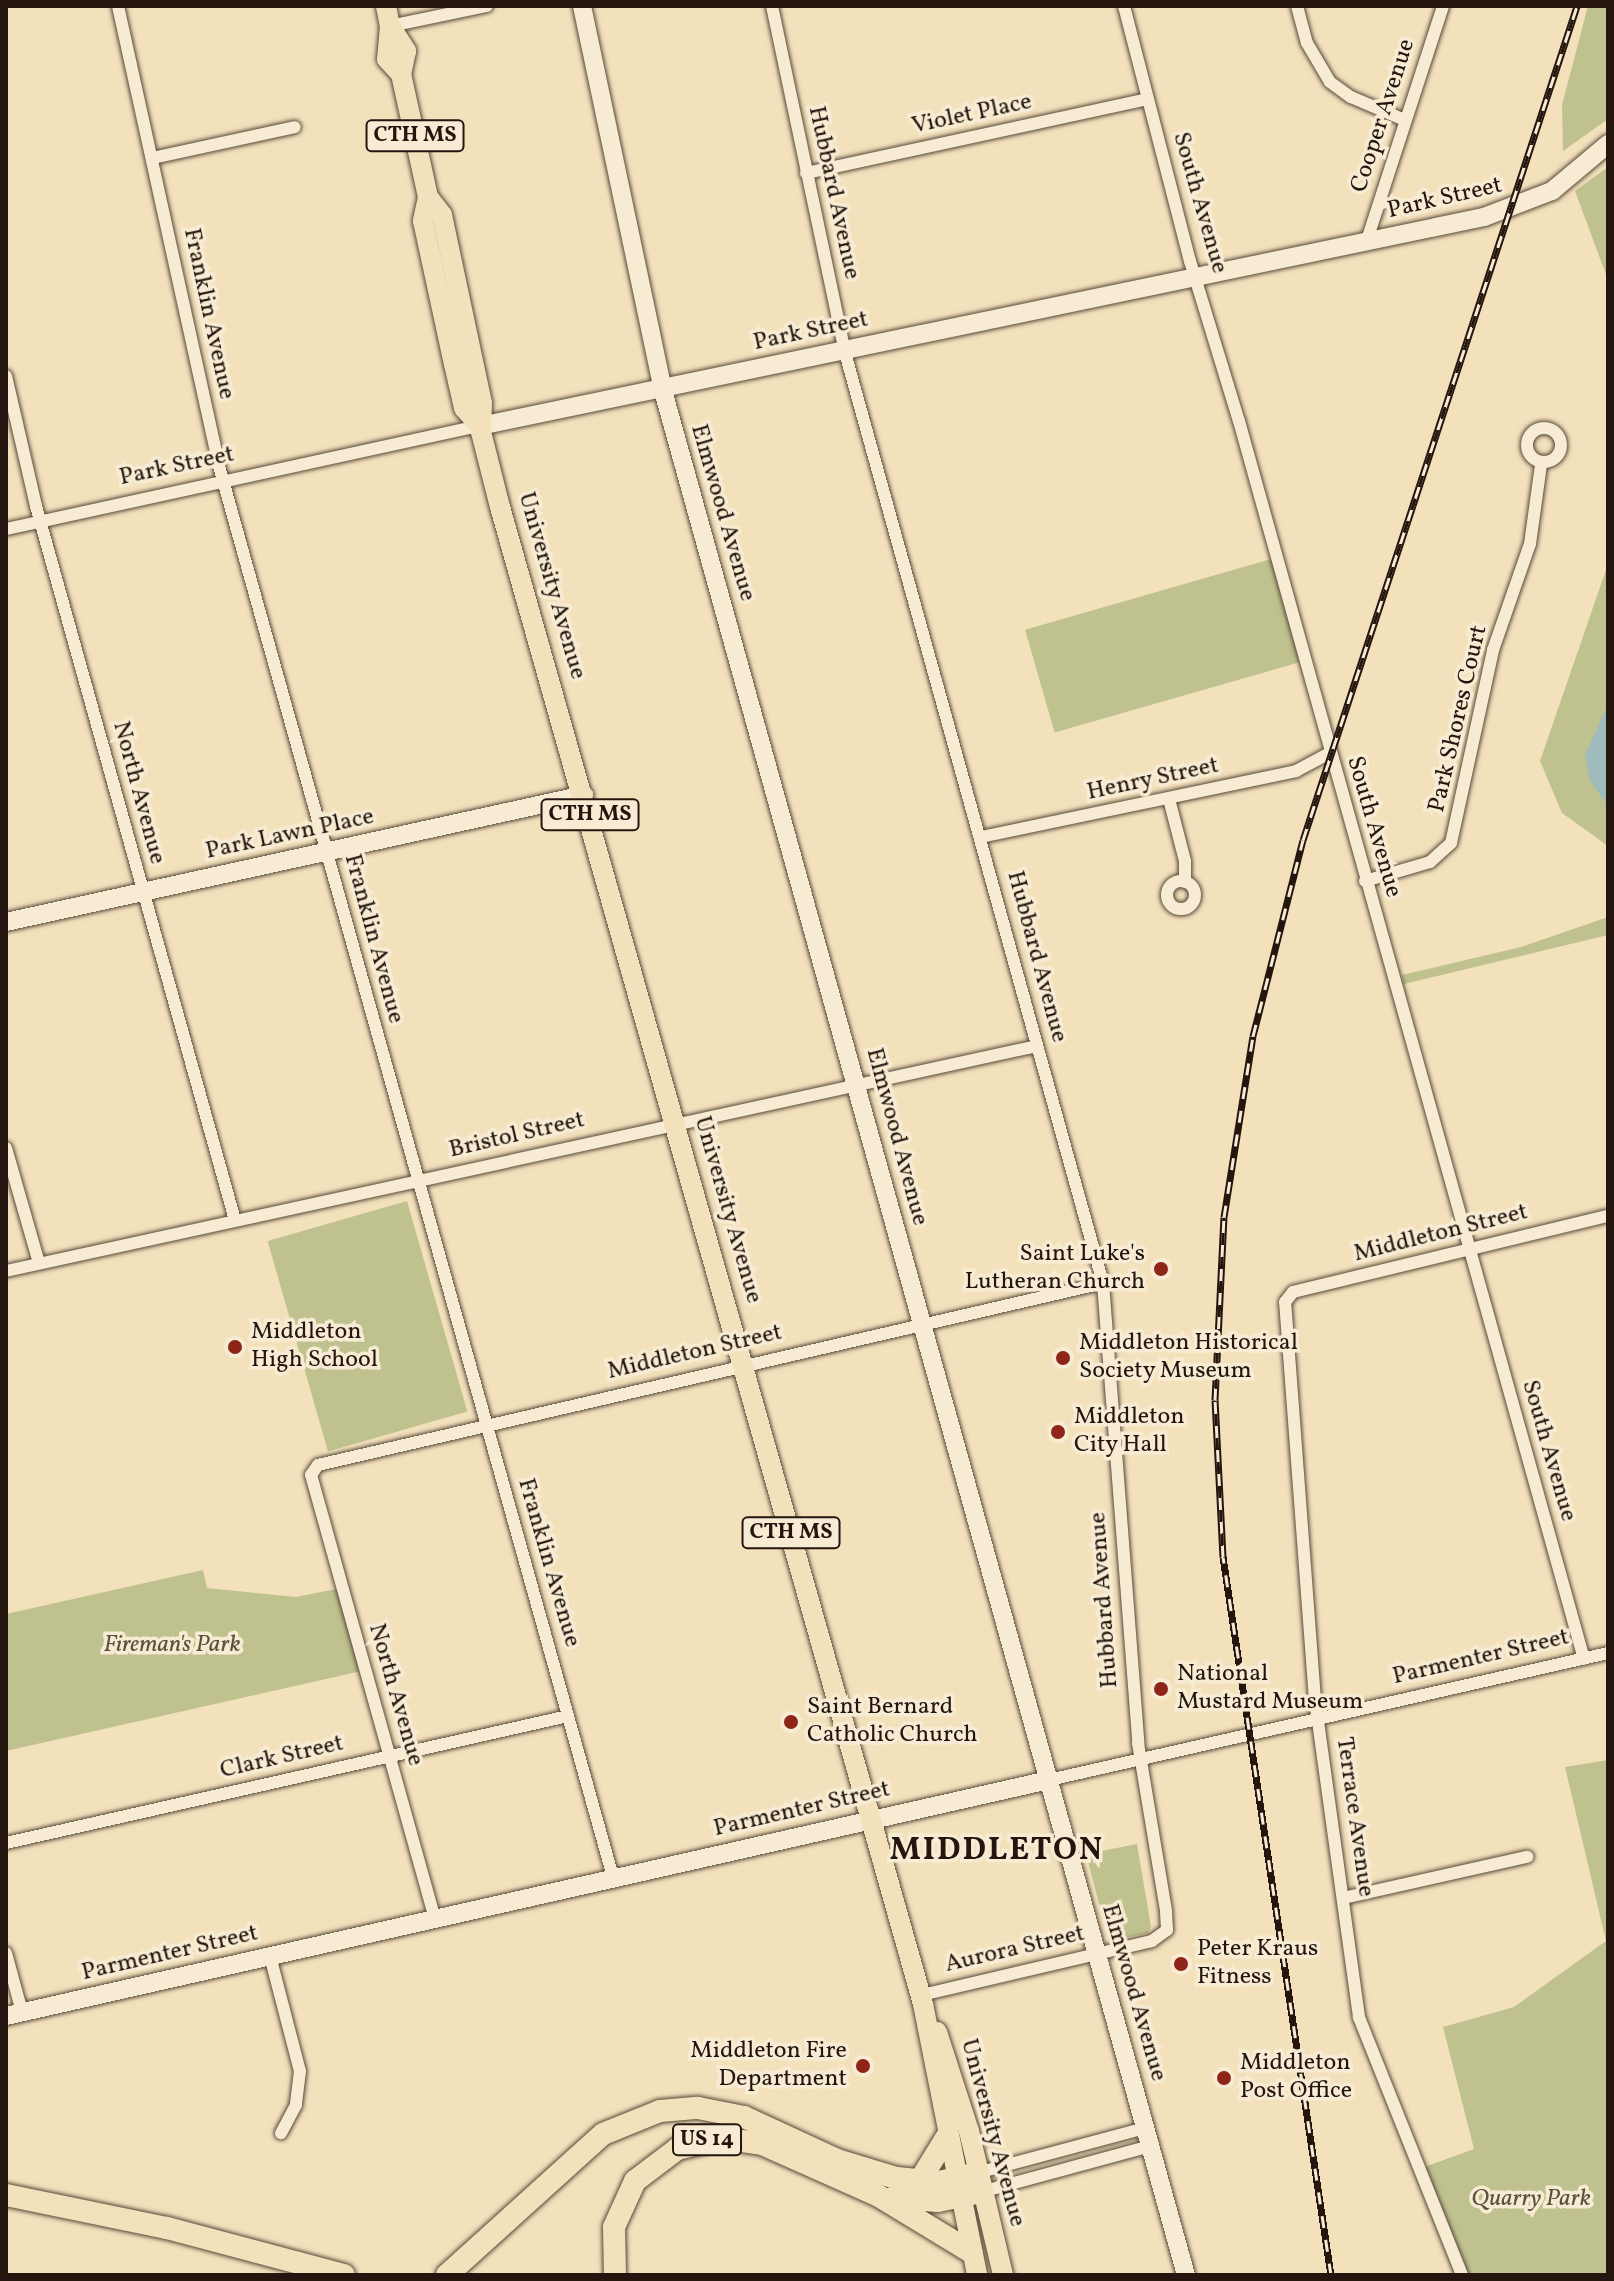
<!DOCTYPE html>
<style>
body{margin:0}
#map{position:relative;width:1614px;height:2281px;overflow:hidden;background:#f3e1bc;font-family:Vollkorn,serif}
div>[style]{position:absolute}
.green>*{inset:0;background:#bfc28e;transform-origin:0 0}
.water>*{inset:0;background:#a0bbbb}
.roads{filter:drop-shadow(0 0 2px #58493a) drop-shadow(0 0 2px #58493a)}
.street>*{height:12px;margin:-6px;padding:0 6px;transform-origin:6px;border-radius:6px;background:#f7ecd3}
.street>.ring{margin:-6px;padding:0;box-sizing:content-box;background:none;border:12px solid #f7ecd3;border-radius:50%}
.secondary>*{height:18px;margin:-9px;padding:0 9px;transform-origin:9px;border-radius:9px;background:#f7ecd3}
.primary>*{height:20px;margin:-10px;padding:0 10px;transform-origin:10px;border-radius:10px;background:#f3e1bc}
.highway>*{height:22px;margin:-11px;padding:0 11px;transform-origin:11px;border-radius:11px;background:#f3e1bc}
.rail>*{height:7px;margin-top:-3.5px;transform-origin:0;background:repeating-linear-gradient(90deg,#f7ecd3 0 12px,#24160f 0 24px);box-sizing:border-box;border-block:2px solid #24160f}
.dots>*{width:22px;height:22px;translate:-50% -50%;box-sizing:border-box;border:4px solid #f7ecd3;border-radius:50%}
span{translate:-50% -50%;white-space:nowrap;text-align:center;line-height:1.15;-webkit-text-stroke:7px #f7ecd3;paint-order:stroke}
.shield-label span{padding:2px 6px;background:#f7ecd3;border:2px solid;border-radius:6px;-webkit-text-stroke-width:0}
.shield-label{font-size:22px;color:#24160f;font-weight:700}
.street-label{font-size:24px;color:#24160f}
.poi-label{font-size:24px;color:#24160f}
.right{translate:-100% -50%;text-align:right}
.left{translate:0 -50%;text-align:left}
.park-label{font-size:24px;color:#5a523b;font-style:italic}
.district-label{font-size:32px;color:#24160f;font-weight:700;letter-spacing:2px}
.frame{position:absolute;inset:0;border:8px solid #24160f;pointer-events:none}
</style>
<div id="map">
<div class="green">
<i style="clip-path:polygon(1588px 6px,1608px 6px,1608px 119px,1563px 151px,1562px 105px)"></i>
<i style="clip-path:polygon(1608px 167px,1608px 280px,1575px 191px)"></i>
<i style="left:1275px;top:558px;width:107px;height:260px;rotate:74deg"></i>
<i style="clip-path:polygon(1608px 564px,1608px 846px,1562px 813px,1540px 761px)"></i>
<i style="clip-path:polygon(1608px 917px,1608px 935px,1404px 984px,1402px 975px,1521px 947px)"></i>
<i style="left:407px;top:1201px;width:219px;height:145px;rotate:74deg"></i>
<i style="clip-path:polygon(203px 1570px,207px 1588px,296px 1597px,341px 1588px,366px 1670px,6px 1751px,6px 1614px)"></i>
<i style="clip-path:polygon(1608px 1760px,1608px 2275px,1462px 2275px,1419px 2169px,1474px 2149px,1443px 2027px,1514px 2007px,1606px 1941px,1565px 1767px)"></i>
<i style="clip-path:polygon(1137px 1844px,1151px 1927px,1148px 1933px,1109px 1941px,1086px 1854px)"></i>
</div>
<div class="water">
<i style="clip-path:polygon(1608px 704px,1608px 806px,1590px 781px,1585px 755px)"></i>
</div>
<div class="roads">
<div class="street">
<i style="left:118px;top:6px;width:471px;rotate:77.6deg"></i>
<i style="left:219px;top:466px;width:1465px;rotate:74.4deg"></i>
<i style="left:772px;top:6px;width:350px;rotate:78.1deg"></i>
<i style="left:844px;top:349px;width:969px;rotate:74.5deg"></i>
<i style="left:1103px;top:1283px;width:461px;rotate:85.6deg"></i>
<i style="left:1138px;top:1743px;width:170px;rotate:80.5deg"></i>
<i style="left:1166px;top:1911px;width:19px;rotate:87deg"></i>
<i style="left:1167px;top:1930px;width:19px;rotate:144deg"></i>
<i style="left:1152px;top:1941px;width:237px;rotate:166.8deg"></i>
<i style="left:1124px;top:6px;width:263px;rotate:75.5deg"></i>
<i style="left:1190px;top:261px;width:167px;rotate:73deg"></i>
<i style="left:1239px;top:421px;width:1285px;rotate:74.43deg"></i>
<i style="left:1297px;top:6px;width:38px;rotate:75deg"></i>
<i style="left:1307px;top:43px;width:45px;rotate:59.5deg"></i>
<i style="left:1330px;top:82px;width:26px;rotate:36deg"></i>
<i style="left:1351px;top:97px;width:59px;rotate:23.1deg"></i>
<i style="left:390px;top:26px;width:99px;rotate:-11.7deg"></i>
<i style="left:152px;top:158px;width:146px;rotate:-12.2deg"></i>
<i style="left:806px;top:173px;width:349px;rotate:-12.2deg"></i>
<i style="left:1367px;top:240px;width:246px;rotate:-72deg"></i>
<i style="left:6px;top:376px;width:133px;rotate:77deg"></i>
<i style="left:36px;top:506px;width:741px;rotate:74.43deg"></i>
<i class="ring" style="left:1527px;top:428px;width:22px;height:22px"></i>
<i style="left:6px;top:529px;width:485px;rotate:-12.3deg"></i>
<i style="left:1169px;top:799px;width:64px;rotate:75.5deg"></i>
<i style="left:1185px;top:861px;width:21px;rotate:90deg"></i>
<i style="left:981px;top:837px;width:322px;rotate:-11.8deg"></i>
<i style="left:1296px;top:771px;width:38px;rotate:-28deg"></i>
<i style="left:1365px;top:881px;width:68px;rotate:-16.3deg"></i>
<i style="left:1430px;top:862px;width:28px;rotate:-42deg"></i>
<i style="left:1451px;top:843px;width:198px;rotate:-77.7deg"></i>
<i style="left:1493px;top:650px;width:112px;rotate:-70.8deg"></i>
<i style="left:1530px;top:544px;width:80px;rotate:-82.1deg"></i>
<i class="ring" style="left:1167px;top:881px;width:16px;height:16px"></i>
<i style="left:6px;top:1148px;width:120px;rotate:74deg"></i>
<i style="left:6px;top:1271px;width:1055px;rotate:-12.31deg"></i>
<i style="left:1049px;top:1780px;width:573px;rotate:-12.8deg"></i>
<i style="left:6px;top:1843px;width:576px;rotate:-12.73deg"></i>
<i style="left:1343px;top:1898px;width:189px;rotate:-12.6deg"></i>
<i style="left:435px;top:1919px;width:461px;rotate:-105.6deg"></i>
<i style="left:311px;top:1475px;width:12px;rotate:-55deg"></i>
<i style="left:318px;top:1465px;width:806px;rotate:-13.05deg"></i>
<i style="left:6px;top:1953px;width:61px;rotate:74.8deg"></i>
<i style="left:270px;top:1956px;width:119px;rotate:75.4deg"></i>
<i style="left:300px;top:2071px;width:34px;rotate:97deg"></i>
<i style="left:296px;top:2105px;width:32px;rotate:118deg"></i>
<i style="left:977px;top:2173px;width:174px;rotate:-15deg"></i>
<i style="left:981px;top:2192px;width:175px;rotate:-15.2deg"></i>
<i style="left:1462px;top:2275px;width:278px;rotate:-111.8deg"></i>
<i style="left:1359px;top:2017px;width:320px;rotate:-97.9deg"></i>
<i style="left:1315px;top:1700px;width:399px;rotate:-94.3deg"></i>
<i style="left:1285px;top:1302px;width:13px;rotate:-51deg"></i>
<i style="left:1293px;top:1292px;width:324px;rotate:-13.6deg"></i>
</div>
<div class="secondary">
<i style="left:582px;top:6px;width:389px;rotate:78.1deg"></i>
<i style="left:662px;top:387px;width:1959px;rotate:74.49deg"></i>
<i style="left:480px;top:426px;width:1026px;rotate:-11.76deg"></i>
<i style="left:1484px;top:217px;width:73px;rotate:-20.9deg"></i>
<i style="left:1552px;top:191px;width:73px;rotate:-40deg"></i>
<i style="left:6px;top:922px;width:592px;rotate:-12.39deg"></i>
<i style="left:6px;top:2016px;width:1069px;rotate:-12.75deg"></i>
</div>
<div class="primary">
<i style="left:386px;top:6px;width:20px;rotate:79deg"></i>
<i style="left:390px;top:26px;width:30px;rotate:57deg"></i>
<i style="left:406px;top:51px;width:24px;rotate:102deg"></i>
<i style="left:401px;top:74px;width:126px;rotate:77.6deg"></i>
<i style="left:428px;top:197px;width:25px;rotate:102deg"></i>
<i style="left:423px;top:221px;width:146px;rotate:77.8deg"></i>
<i style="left:454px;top:364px;width:45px;rotate:77.2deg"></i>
<i style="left:464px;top:408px;width:24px;rotate:48deg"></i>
<i style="left:390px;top:26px;width:33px;rotate:95deg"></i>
<i style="left:387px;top:59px;width:21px;rotate:47deg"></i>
<i style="left:428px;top:197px;width:23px;rotate:52deg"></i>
<i style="left:442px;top:215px;width:192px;rotate:78deg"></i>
<i style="left:482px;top:403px;width:29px;rotate:92deg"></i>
<i style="left:481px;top:432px;width:77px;rotate:75.8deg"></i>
<i style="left:500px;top:507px;width:1556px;rotate:74.22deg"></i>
<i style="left:923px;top:2004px;width:276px;rotate:78.7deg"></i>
<i style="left:937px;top:2032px;width:104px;rotate:72.1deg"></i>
<i style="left:969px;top:2131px;width:148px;rotate:76.7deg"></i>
</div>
<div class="highway">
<i style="left:919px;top:2182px;width:52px;rotate:-58.5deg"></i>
<i style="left:6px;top:2195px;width:164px;rotate:11.6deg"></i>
<i style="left:167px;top:2228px;width:183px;rotate:14.9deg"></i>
<i style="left:892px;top:2198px;width:46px;rotate:3.7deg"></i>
<i style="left:938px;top:2201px;width:44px;rotate:-11.8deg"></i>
<i style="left:447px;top:2275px;width:210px;rotate:-42.1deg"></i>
<i style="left:603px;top:2134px;width:61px;rotate:-22deg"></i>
<i style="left:660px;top:2111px;width:38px;rotate:-5deg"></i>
<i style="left:698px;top:2108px;width:47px;rotate:11.1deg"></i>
<i style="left:744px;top:2117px;width:102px;rotate:24.8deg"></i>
<i style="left:837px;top:2160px;width:62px;rotate:17deg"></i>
<i style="left:896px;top:2178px;width:43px;rotate:5.3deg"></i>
<i style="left:939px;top:2182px;width:39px;rotate:-13deg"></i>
<i style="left:615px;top:2275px;width:48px;rotate:-91.2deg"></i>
<i style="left:614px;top:2227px;width:51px;rotate:-65.5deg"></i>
<i style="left:635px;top:2181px;width:53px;rotate:-37.3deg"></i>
<i style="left:677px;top:2149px;width:46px;rotate:-13.7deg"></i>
<i style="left:722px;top:2138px;width:40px;rotate:8.5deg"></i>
<i style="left:762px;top:2144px;width:128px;rotate:24deg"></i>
<i style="left:879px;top:2196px;width:108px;rotate:31.3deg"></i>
</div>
</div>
<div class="rail">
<i style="left:1331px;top:2275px;width:726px;rotate:-98.55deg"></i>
<i style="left:1223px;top:1557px;width:157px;rotate:-92.9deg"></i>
<i style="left:1215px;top:1400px;width:183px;rotate:-87.2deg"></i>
<i style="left:1224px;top:1217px;width:183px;rotate:-80.9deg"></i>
<i style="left:1253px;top:1036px;width:202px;rotate:-75.7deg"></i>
<i style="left:1303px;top:840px;width:878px;rotate:-71.81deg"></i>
</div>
<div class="dots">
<i style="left:1161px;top:1269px;background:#8f2418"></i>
<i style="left:235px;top:1347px;background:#8f2418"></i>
<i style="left:1063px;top:1358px;background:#8f2418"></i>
<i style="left:1058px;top:1432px;background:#8f2418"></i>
<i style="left:1161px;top:1689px;background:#8f2418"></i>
<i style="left:791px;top:1722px;background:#8f2418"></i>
<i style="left:1181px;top:1964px;background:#8f2418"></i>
<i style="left:863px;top:2066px;background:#8f2418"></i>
<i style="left:1224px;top:2078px;background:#8f2418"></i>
</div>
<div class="shield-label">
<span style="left:415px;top:136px">CTH MS</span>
<span style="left:590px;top:815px">CTH MS</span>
<span style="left:791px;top:1533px">CTH MS</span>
<span style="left:707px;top:2140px">US 14</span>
</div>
<div class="street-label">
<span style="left:972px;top:115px;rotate:-12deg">Violet Place</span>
<span style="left:1384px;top:116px;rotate:-72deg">Cooper Avenue</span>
<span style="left:833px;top:193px;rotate:78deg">Hubbard Avenue</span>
<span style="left:1445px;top:199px;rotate:-13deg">Park Street</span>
<span style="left:1199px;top:203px;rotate:74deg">South Avenue</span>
<span style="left:208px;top:314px;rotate:78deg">Franklin Avenue</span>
<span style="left:811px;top:332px;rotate:-12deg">Park Street</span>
<span style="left:177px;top:467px;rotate:-12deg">Park Street</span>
<span style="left:722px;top:513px;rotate:74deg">Elmwood Avenue</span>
<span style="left:551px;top:586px;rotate:74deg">University Avenue</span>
<span style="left:1459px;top:719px;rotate:-77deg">Park Shores Court</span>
<span style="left:1153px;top:780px;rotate:-12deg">Henry Street</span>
<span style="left:138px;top:793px;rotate:75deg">North Avenue</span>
<span style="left:1373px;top:827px;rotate:74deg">South Avenue</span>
<span style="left:290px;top:835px;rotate:-12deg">Park Lawn Place</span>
<span style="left:373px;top:939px;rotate:75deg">Franklin Avenue</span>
<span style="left:1036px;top:957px;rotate:75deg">Hubbard Avenue</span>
<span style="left:517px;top:1136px;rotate:-13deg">Bristol Street</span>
<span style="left:896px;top:1137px;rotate:75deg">Elmwood Avenue</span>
<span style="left:727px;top:1210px;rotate:74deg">University Avenue</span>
<span style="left:1441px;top:1234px;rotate:-14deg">Middleton Street</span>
<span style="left:695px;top:1353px;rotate:-13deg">Middleton Street</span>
<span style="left:1548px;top:1451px;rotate:74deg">South Avenue</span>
<span style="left:548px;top:1563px;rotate:74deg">Franklin Avenue</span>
<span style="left:1105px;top:1600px;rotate:-94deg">Hubbard Avenue</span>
<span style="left:1481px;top:1658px;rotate:-13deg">Parmenter Street</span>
<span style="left:395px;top:1695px;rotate:74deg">North Avenue</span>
<span style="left:282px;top:1758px;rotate:-13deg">Clark Street</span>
<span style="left:802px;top:1810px;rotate:-13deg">Parmenter Street</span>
<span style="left:1354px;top:1817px;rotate:82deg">Terrace Avenue</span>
<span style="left:1015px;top:1950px;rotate:-13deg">Aurora Street</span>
<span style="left:170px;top:1954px;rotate:-13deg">Parmenter Street</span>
<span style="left:1133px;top:1993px;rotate:74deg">Elmwood Avenue</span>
<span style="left:992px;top:2133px;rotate:75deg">University Avenue</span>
</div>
<div class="poi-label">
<span class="right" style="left:1145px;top:1269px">Saint Luke's<br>Lutheran Church</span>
<span class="left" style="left:251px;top:1347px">Middleton<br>High School</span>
<span class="left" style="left:1079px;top:1358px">Middleton Historical<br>Society Museum</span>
<span class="left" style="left:1074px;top:1432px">Middleton<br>City Hall</span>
<span class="left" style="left:1177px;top:1689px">National<br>Mustard Museum</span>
<span class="left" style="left:807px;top:1722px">Saint Bernard<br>Catholic Church</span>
<span class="left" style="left:1197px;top:1964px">Peter Kraus<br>Fitness</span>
<span class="right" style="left:847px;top:2066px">Middleton Fire<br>Department</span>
<span class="left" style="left:1240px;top:2078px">Middleton<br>Post Office</span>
</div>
<div class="park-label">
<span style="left:172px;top:1646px">Fireman's Park</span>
<span style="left:1531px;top:2200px">Quarry Park</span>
</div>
<div class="district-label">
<span style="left:997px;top:1851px">MIDDLETON</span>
</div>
<div class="frame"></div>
</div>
